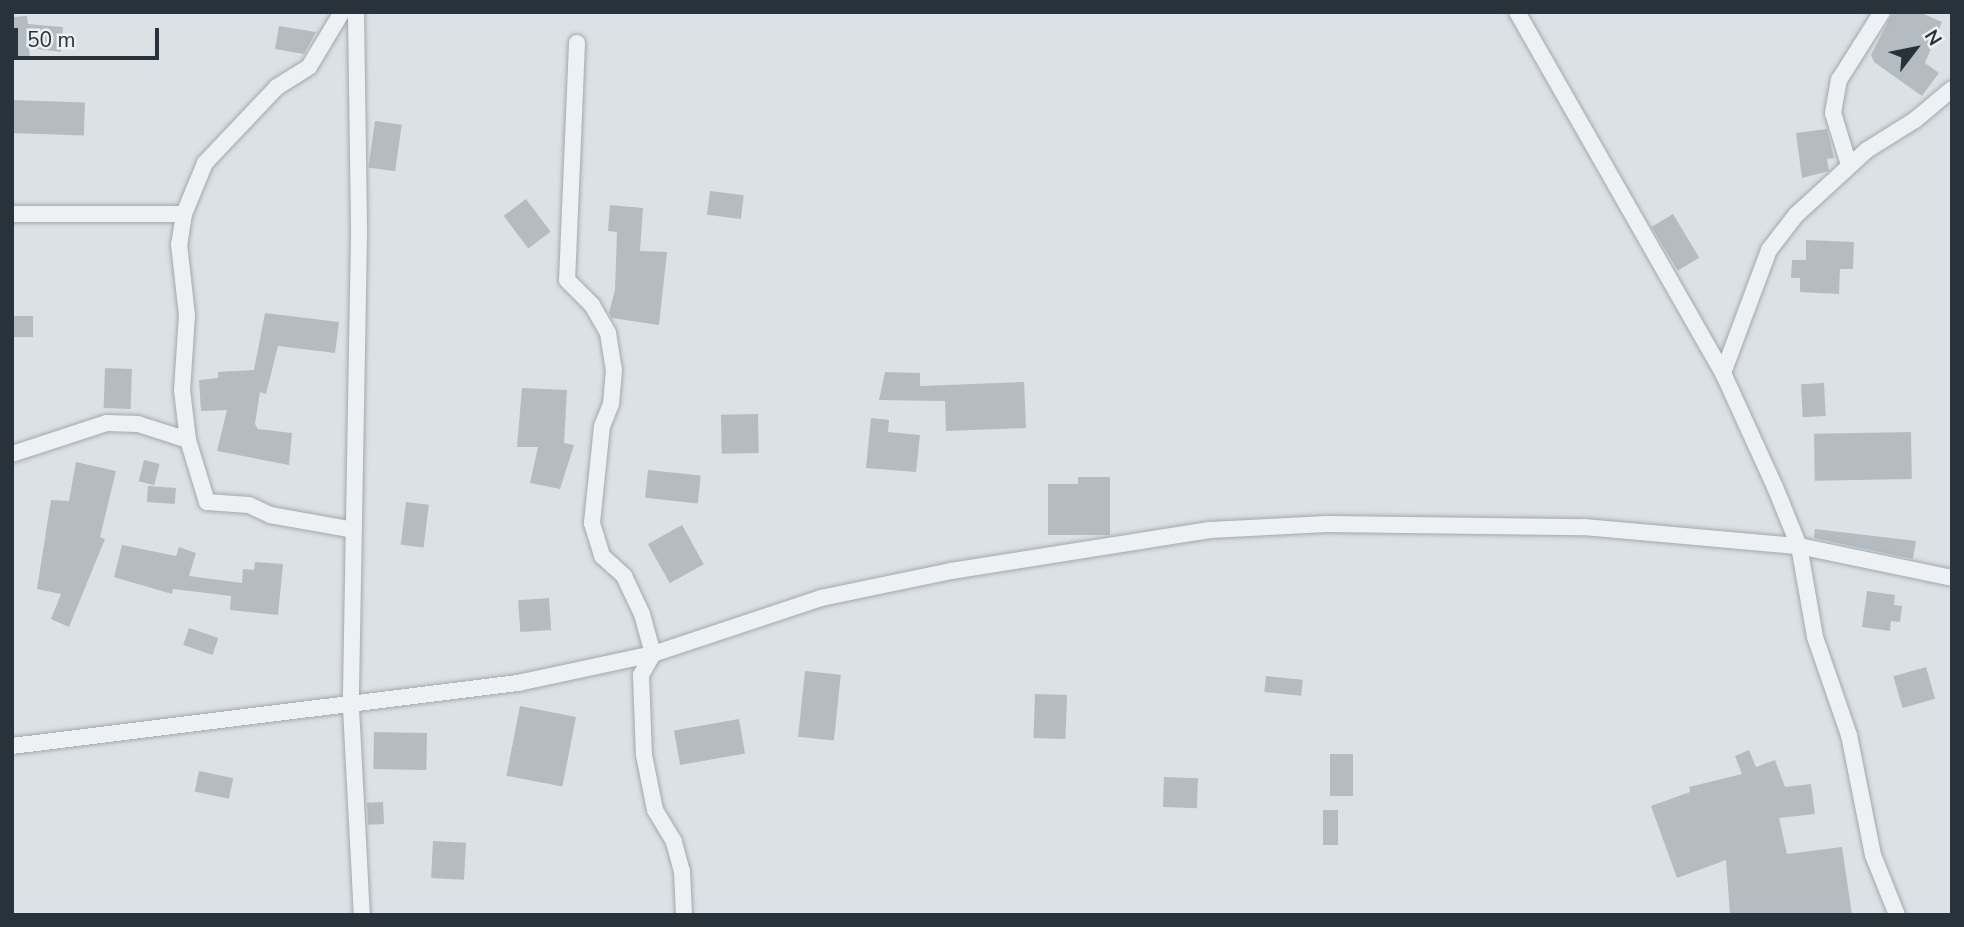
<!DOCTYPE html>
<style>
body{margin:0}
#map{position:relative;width:1964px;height:927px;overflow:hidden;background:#dce1e5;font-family:"Nunito Sans",sans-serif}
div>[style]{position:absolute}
.building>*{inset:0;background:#b4bcc2;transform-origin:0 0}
.roads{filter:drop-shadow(0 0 2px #a2a9ae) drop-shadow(0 0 2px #a2a9ae)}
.street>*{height:16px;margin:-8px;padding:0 8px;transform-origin:8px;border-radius:8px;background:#eef1f4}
span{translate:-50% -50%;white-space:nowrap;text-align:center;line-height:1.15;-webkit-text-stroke:5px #ebf0f3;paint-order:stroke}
.frame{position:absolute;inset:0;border:14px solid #27323a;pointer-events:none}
.north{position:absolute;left:1880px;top:14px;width:70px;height:70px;-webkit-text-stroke:5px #ebf0f3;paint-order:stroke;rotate:58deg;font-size:19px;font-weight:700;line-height:28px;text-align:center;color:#27323a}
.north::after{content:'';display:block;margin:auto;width:24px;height:32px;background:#27323a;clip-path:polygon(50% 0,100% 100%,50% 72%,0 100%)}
.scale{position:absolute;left:14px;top:28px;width:145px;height:32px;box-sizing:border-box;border:4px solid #27323a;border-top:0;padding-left:9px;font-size:21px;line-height:24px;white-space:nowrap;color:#27323a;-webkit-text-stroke:5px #ebf0f3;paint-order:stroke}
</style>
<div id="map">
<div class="building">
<i style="clip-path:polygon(1893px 12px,1919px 12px,1942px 22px,1925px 63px,1939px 73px,1922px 96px,1874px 62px,1871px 55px)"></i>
<i style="clip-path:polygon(27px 16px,28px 24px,63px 27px,61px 52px,29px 48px,30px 58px,12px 59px,12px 17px)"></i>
<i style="clip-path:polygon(279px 26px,316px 32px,304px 54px,275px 49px)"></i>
<i style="left:12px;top:100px;width:73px;height:33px;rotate:2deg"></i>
<i style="left:375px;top:121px;width:27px;height:47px;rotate:8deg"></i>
<i style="clip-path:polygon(1827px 129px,1834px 158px,1827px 159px,1829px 171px,1802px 178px,1796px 133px)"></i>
<i style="left:710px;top:191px;width:34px;height:24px;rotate:7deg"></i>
<i style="left:526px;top:199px;width:41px;height:28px;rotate:53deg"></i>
<i style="clip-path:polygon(610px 205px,643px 208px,640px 251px,667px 252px,659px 325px,612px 318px,609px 313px,615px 290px,617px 232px,608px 231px)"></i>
<i style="left:1673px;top:214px;width:51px;height:25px;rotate:59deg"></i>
<i style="clip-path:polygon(1806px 240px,1854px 242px,1853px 269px,1840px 269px,1839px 294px,1800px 292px,1800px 278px,1791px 278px,1792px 260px,1806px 260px)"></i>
<i style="clip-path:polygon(265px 313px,339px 322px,335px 353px,278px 346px,266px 394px,260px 392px,255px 424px,258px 429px,292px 433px,289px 465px,217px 451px,227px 410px,201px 411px,199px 380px,218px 378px,218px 372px,254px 370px)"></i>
<i style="left:12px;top:316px;width:21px;height:21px"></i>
<i style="left:105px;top:368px;width:27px;height:40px;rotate:2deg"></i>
<i style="clip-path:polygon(885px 372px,920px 373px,920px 386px,1024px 382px,1026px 428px,946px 431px,945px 401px,879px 400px)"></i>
<i style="left:1824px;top:383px;width:33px;height:23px;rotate:87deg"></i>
<i style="clip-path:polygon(522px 388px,567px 390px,564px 443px,574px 445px,560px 489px,530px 483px,538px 447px,517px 447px)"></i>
<i style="left:758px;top:414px;width:39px;height:37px;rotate:89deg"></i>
<i style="clip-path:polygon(871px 418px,889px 420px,888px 432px,920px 435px,916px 472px,866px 468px)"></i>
<i style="left:1911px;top:432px;width:47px;height:97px;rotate:89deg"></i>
<i style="left:144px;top:460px;width:16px;height:22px;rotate:14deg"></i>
<i style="clip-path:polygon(76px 462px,116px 471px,100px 537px,105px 539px,69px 627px,51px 619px,61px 594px,37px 589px,51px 500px,69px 501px)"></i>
<i style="left:648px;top:470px;width:53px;height:28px;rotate:6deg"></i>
<i style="clip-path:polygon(1078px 477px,1110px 477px,1110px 535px,1048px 535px,1048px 484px,1078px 484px)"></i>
<i style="left:148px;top:486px;width:28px;height:16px;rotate:4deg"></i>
<i style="left:406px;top:502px;width:23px;height:43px;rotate:7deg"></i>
<i style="left:682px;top:525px;width:45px;height:39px;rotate:61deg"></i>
<i style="clip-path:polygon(1815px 529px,1916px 541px,1913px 559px,1814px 538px)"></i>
<i style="clip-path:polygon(122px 545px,176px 556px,179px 547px,196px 553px,189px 576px,242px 583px,243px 569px,254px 570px,255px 562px,283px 564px,278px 615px,230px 610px,231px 596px,173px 589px,172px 594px,114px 577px)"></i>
<i style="clip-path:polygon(1867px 591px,1895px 595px,1894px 605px,1902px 606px,1900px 622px,1891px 621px,1890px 631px,1862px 627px)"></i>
<i style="left:549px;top:598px;width:32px;height:31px;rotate:86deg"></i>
<i style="left:189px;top:628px;width:31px;height:18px;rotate:19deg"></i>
<i style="left:1926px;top:667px;width:33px;height:34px;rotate:74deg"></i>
<i style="left:805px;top:671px;width:36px;height:66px;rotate:6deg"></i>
<i style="left:1266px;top:676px;width:37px;height:16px;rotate:6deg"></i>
<i style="left:1035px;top:694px;width:32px;height:44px;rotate:2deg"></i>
<i style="left:520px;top:706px;width:57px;height:71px;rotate:11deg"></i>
<i style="left:739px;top:719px;width:35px;height:66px;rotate:80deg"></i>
<i style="left:374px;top:732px;width:53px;height:37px;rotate:1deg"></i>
<i style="clip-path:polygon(1749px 750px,1756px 767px,1775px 760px,1785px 787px,1811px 784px,1815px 814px,1779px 818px,1787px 854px,1842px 847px,1852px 915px,1730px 915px,1726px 860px,1677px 878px,1651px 806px,1690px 792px,1689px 787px,1742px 774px,1735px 756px)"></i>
<i style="left:1330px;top:754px;width:23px;height:42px"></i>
<i style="left:199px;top:771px;width:35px;height:21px;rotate:12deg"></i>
<i style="left:1164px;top:777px;width:34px;height:30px;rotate:2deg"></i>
<i style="left:383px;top:802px;width:22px;height:16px;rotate:87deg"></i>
<i style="left:1323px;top:810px;width:15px;height:35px"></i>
<i style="left:433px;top:841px;width:33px;height:37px;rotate:3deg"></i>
</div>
<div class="roads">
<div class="street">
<i style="left:342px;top:12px;width:64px;rotate:121deg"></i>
<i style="left:309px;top:67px;width:38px;rotate:148deg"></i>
<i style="left:277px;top:87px;width:105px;rotate:133.5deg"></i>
<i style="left:205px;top:163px;width:55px;rotate:112.4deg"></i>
<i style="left:184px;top:214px;width:30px;rotate:99deg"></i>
<i style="left:179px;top:244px;width:71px;rotate:83.6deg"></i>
<i style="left:187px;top:315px;width:75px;rotate:93.8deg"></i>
<i style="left:182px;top:390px;width:50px;rotate:83.2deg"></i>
<i style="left:188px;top:440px;width:65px;rotate:73deg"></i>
<i style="left:207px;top:502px;width:42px;rotate:4.1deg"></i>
<i style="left:249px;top:505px;width:23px;rotate:25deg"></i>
<i style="left:270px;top:515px;width:85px;rotate:10.1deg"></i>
<i style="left:356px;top:12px;width:222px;rotate:89.2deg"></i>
<i style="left:359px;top:234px;width:474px;rotate:91deg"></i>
<i style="left:351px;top:708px;width:207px;rotate:87deg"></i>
<i style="left:1517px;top:12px;width:416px;rotate:60.3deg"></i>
<i style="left:1723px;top:373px;width:125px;rotate:65.5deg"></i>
<i style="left:1775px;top:487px;width:64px;rotate:67.9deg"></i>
<i style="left:1799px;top:546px;width:92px;rotate:80deg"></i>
<i style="left:1815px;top:637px;width:104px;rotate:70.9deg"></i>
<i style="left:1849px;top:735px;width:122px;rotate:78.7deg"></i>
<i style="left:1873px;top:855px;width:65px;rotate:68.2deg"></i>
<i style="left:577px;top:43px;width:237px;rotate:92.4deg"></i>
<i style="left:567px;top:280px;width:35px;rotate:45deg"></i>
<i style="left:592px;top:305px;width:32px;rotate:60deg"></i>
<i style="left:608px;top:333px;width:37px;rotate:81deg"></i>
<i style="left:614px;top:370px;width:34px;rotate:95deg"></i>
<i style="left:611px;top:404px;width:24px;rotate:112deg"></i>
<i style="left:602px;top:426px;width:98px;rotate:95.9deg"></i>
<i style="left:592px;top:523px;width:34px;rotate:73deg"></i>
<i style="left:602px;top:556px;width:30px;rotate:42deg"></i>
<i style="left:624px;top:576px;width:42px;rotate:64.7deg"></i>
<i style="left:642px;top:614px;width:41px;rotate:74.6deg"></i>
<i style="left:653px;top:654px;width:24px;rotate:120deg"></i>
<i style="left:641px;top:675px;width:80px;rotate:87.9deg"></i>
<i style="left:644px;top:755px;width:56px;rotate:78.7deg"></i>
<i style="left:655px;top:810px;width:37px;rotate:59deg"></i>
<i style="left:674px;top:842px;width:30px;rotate:75deg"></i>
<i style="left:682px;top:871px;width:44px;rotate:87.4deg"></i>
<i style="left:1849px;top:165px;width:54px;rotate:-107.1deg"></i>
<i style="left:1833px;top:113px;width:34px;rotate:-80deg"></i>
<i style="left:1839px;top:80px;width:80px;rotate:-57.7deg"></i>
<i style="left:12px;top:214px;width:172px"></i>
<i style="left:1723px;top:373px;width:131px;rotate:-69.5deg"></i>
<i style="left:1769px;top:250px;width:44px;rotate:-52.4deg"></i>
<i style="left:1796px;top:215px;width:96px;rotate:-42.5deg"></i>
<i style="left:1867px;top:150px;width:57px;rotate:-32deg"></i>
<i style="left:1915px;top:120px;width:48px;rotate:-40deg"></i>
<i style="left:12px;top:454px;width:100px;rotate:-18.1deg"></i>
<i style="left:107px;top:423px;width:31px;rotate:2deg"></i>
<i style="left:138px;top:424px;width:52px;rotate:17.7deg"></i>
<i style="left:12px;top:746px;width:510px;rotate:-7.1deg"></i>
<i style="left:518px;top:683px;width:138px;rotate:-12.1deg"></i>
<i style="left:653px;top:654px;width:177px;rotate:-18.4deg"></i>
<i style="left:821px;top:598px;width:133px;rotate:-11.7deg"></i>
<i style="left:951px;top:571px;width:262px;rotate:-9deg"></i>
<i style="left:1210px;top:530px;width:117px;rotate:-2.9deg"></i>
<i style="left:1327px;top:524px;width:257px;rotate:0.7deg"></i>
<i style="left:1584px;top:527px;width:216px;rotate:5.1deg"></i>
<i style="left:1799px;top:546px;width:156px;rotate:11.8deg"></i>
</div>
</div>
<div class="frame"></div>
<div class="north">N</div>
<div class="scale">50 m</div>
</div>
